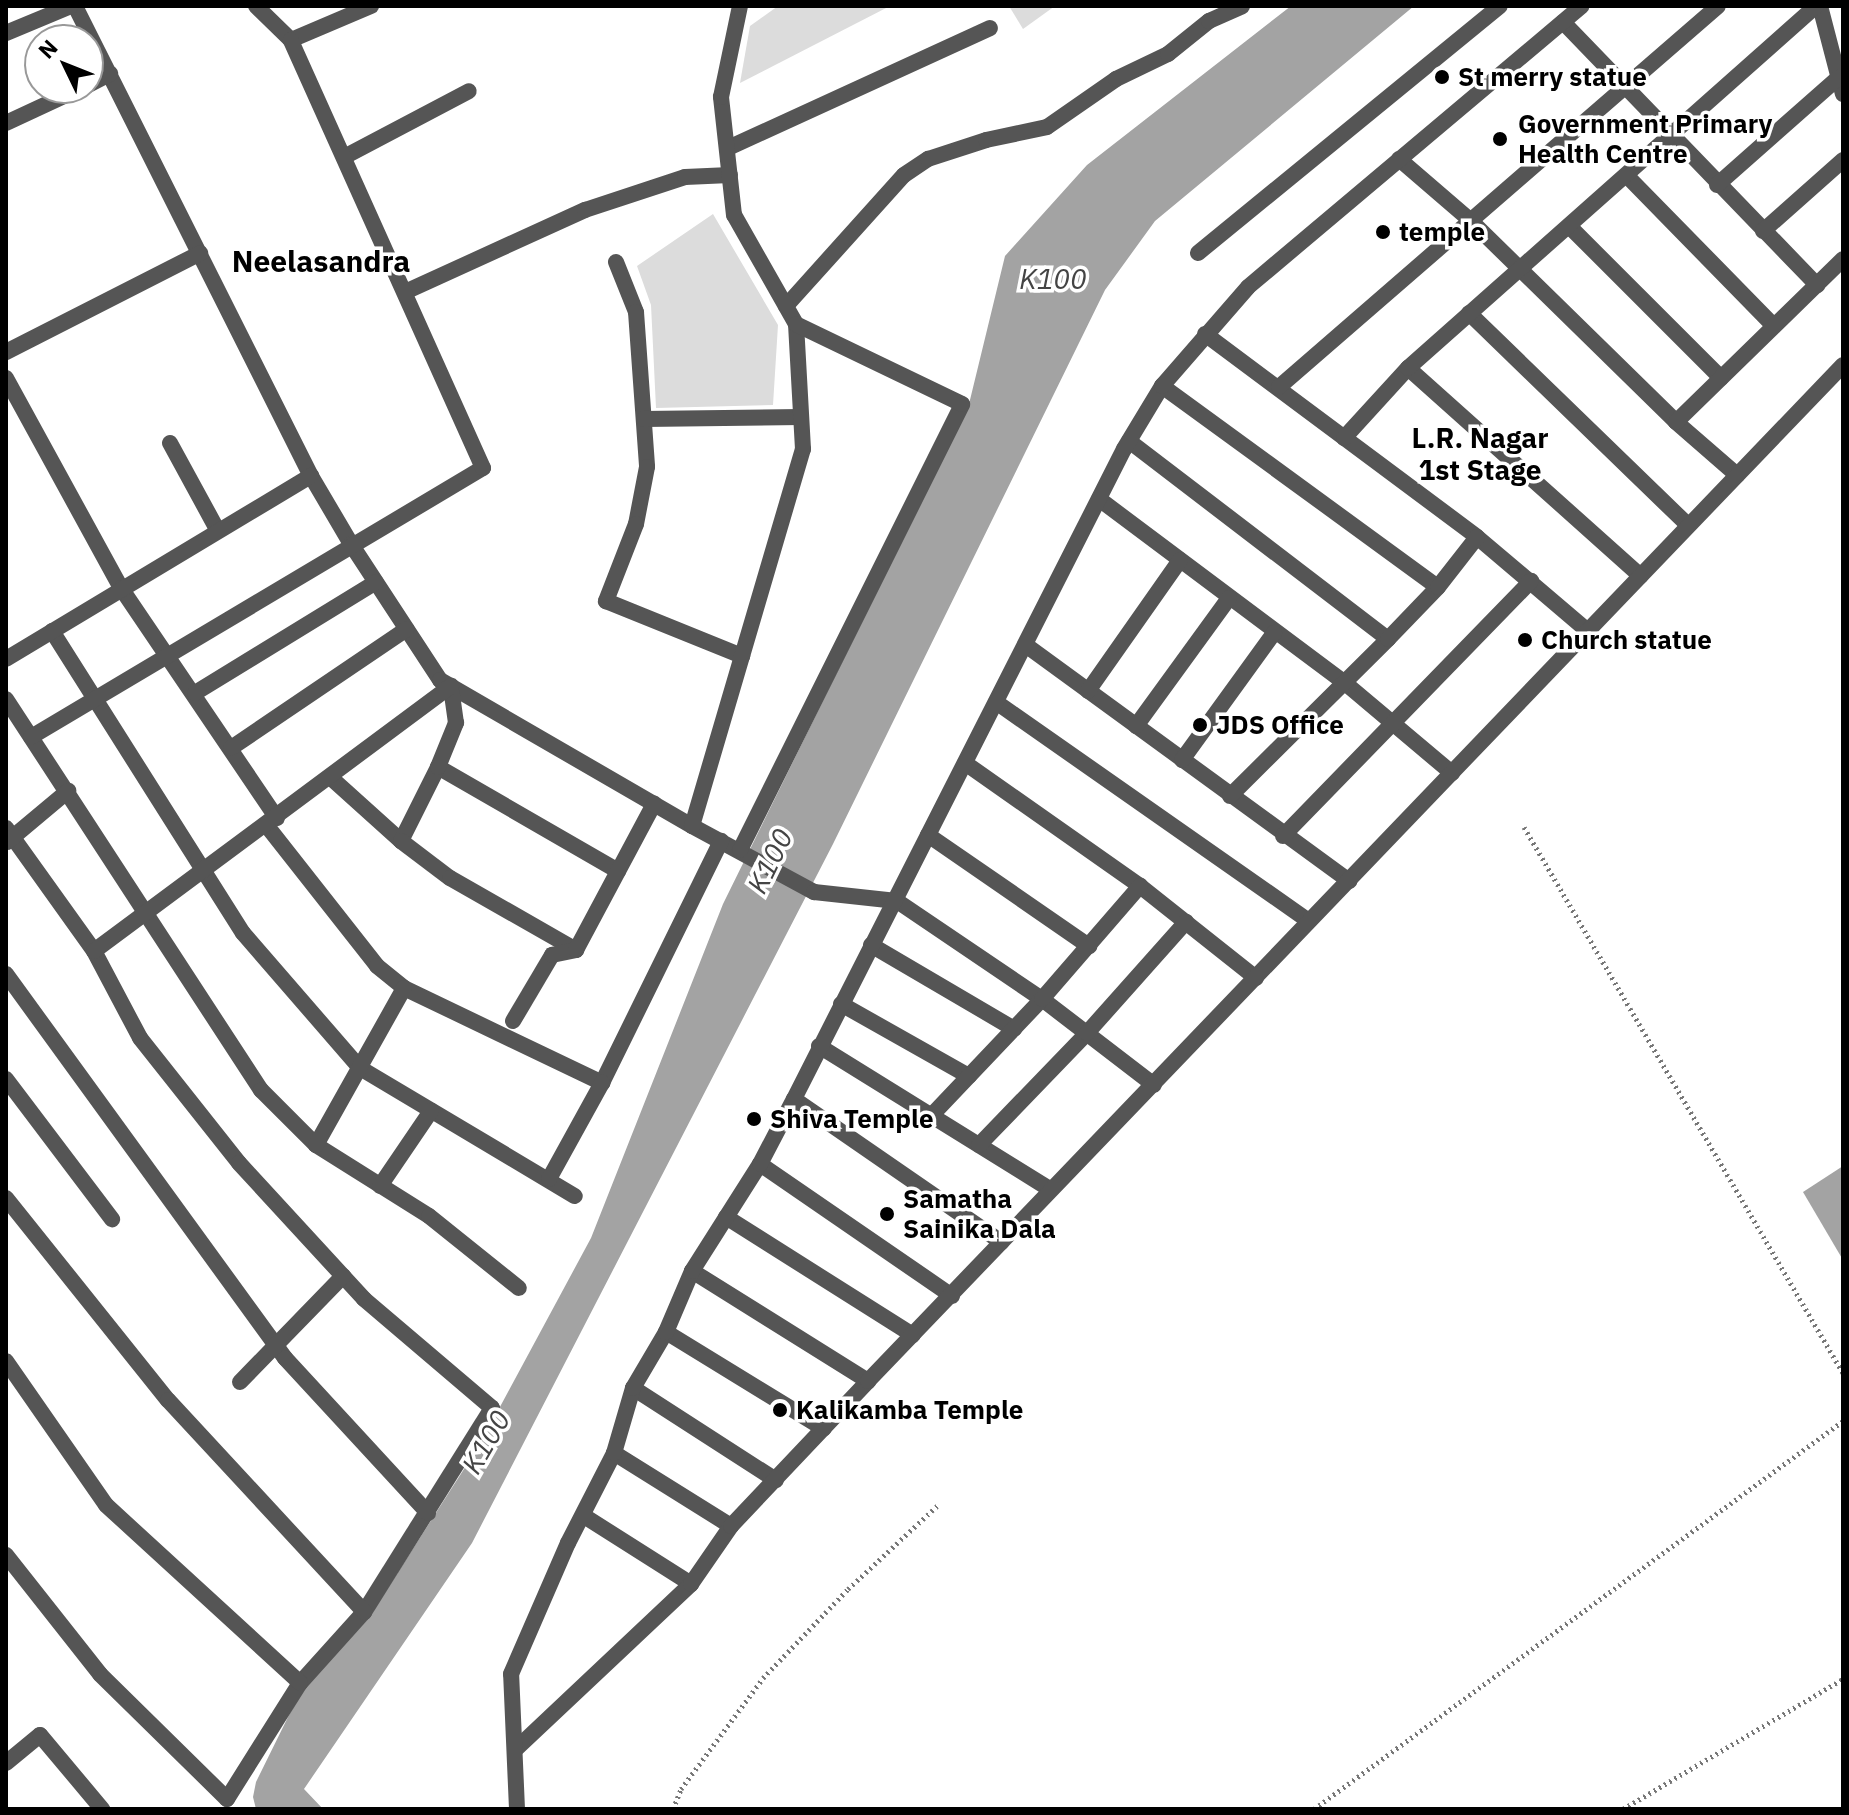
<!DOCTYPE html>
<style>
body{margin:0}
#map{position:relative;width:1849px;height:1815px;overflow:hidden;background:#fff;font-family:"IBM Plex Sans",sans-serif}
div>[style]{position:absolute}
.green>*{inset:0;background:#dcdcdc}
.water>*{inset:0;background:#a3a3a3}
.path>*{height:5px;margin-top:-2.5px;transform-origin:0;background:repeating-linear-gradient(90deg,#777 0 2px,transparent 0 6px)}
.minor>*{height:16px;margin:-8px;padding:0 8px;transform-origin:8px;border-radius:8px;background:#555}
.dots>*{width:22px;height:22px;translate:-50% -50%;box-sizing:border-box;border:4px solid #fff;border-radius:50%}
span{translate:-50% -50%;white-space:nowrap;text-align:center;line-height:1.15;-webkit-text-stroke:7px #fff;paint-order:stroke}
.poi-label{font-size:26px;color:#000;font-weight:700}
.left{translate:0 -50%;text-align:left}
.water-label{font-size:28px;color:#444;font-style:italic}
.neighbourhood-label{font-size:28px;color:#000;font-weight:700}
.quarter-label{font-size:30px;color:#000;font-weight:700}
.frame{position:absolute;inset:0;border:8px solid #000;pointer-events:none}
.north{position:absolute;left:24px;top:24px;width:80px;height:80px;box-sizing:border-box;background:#fff;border:2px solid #999;border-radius:50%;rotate:313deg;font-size:22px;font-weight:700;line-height:32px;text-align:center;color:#000}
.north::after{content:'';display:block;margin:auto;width:28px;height:36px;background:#000;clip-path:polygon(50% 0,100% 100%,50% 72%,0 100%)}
</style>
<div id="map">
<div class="green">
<i style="clip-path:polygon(778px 6px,890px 6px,740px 83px,750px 26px)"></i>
<i style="clip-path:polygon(1009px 6px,1055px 6px,1023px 29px)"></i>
<i style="clip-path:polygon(713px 214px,778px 325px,773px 405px,656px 408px,651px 305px,637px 266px)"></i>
</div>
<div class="water">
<i style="clip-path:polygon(1291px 6px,1414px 6px,1155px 221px,1105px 290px,833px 844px,472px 1543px,304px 1789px,323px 1809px,256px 1809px,253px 1797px,256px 1782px,289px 1715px,308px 1682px,368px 1619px,480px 1444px,591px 1238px,723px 904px,969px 404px,1005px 256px,1087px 165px)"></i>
<i style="clip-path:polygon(1843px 1166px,1843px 1260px,1803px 1192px)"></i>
</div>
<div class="path">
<i style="left:1524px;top:827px;width:632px;rotate:59.7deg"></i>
<i style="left:673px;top:1809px;width:22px;rotate:-68deg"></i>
<i style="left:681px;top:1789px;width:138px;rotate:-53.5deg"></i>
<i style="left:763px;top:1678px;width:123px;rotate:-46.3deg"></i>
<i style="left:848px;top:1589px;width:125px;rotate:-43deg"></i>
<i style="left:1314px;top:1809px;width:656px;rotate:-36.26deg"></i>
<i style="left:1623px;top:1809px;width:256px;rotate:-30.6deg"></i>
</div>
<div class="minor">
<i style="left:75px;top:6px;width:526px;rotate:63.34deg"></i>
<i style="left:311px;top:476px;width:79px;rotate:59.5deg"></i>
<i style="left:351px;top:544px;width:163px;rotate:56.8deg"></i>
<i style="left:440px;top:680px;width:291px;rotate:30.1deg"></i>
<i style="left:692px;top:826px;width:139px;rotate:28.4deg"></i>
<i style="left:814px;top:892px;width:83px;rotate:6.2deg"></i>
<i style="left:897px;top:901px;width:175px;rotate:34.1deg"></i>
<i style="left:1042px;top:999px;width:141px;rotate:37.5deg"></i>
<i style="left:256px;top:6px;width:49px;rotate:44.2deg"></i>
<i style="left:291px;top:40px;width:87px;rotate:-23deg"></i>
<i style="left:1820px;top:6px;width:91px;rotate:75.4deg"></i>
<i style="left:1563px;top:22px;width:366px;rotate:46deg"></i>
<i style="left:6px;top:33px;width:70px;rotate:-22.6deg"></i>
<i style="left:88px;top:85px;width:25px;rotate:-27deg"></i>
<i style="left:6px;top:123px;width:83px;rotate:-25deg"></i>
<i style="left:728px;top:148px;width:288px;rotate:-24.6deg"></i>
<i style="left:344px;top:157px;width:141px;rotate:-27.8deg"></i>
<i style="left:1399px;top:159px;width:95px;rotate:40.7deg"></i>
<i style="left:1471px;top:221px;width:287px;rotate:44.4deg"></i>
<i style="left:1676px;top:422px;width:81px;rotate:41deg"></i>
<i style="left:1627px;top:176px;width:209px;rotate:45.6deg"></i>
<i style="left:1717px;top:185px;width:162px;rotate:-41.5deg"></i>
<i style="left:1569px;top:226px;width:215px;rotate:45deg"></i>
<i style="left:1763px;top:231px;width:107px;rotate:-41.6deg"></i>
<i style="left:1198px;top:253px;width:390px;rotate:-39.3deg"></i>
<i style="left:616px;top:262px;width:54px;rotate:68.2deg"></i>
<i style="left:636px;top:312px;width:155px;rotate:85.9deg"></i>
<i style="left:647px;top:467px;width:58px;rotate:100.9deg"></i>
<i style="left:636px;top:524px;width:83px;rotate:111.3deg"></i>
<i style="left:606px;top:601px;width:147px;rotate:22deg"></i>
<i style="left:405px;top:292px;width:198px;rotate:-24.5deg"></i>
<i style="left:585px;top:210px;width:105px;rotate:-18.3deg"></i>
<i style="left:685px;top:177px;width:45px;rotate:-2.5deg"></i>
<i style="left:786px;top:306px;width:176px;rotate:-48deg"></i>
<i style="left:904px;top:175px;width:29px;rotate:-34deg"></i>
<i style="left:928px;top:159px;width:61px;rotate:-18.1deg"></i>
<i style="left:986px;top:140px;width:62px;rotate:-12deg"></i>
<i style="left:1047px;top:127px;width:84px;rotate:-34.8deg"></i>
<i style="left:1116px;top:79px;width:58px;rotate:-25.7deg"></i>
<i style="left:1168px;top:54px;width:53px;rotate:-38.8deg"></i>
<i style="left:1209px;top:21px;width:36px;rotate:-24deg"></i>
<i style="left:1469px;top:313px;width:303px;rotate:44.1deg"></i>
<i style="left:1205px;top:334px;width:339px;rotate:36.7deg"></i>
<i style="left:1477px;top:537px;width:145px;rotate:40.3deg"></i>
<i style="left:6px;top:352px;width:218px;rotate:-27deg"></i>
<i style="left:1408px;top:368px;width:312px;rotate:41.8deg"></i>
<i style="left:6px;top:378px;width:239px;rotate:61.3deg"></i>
<i style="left:121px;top:588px;width:278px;rotate:55.9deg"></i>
<i style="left:1162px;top:386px;width:341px;rotate:36.1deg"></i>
<i style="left:1279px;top:387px;width:581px;rotate:-40.95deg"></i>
<i style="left:644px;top:419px;width:157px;rotate:-0.7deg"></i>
<i style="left:1676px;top:422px;width:233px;rotate:-44.3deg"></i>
<i style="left:1344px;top:438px;width:95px;rotate:-47.6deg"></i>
<i style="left:1408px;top:368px;width:545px;rotate:-41.58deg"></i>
<i style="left:1129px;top:441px;width:326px;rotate:37.4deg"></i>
<i style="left:170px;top:443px;width:100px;rotate:61.4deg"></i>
<i style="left:1099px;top:499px;width:307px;rotate:36.8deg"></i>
<i style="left:1345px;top:683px;width:140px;rotate:40.1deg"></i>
<i style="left:52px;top:631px;width:357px;rotate:57.7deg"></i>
<i style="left:243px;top:933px;width:179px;rotate:49.1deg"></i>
<i style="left:360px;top:1068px;width:250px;rotate:30.8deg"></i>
<i style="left:1027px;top:646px;width:399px;rotate:36.1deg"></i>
<i style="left:6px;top:659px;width:356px;rotate:-31deg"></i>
<i style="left:1088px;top:691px;width:160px;rotate:-54.9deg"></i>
<i style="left:195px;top:693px;width:212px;rotate:-31.5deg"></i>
<i style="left:6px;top:699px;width:467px;rotate:56.9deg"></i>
<i style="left:261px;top:1090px;width:78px;rotate:45deg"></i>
<i style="left:316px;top:1145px;width:133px;rotate:32.1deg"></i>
<i style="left:429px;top:1216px;width:115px;rotate:38.7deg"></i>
<i style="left:996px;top:702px;width:380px;rotate:35deg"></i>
<i style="left:1136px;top:726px;width:158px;rotate:-54deg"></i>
<i style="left:31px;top:737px;width:526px;rotate:-30.76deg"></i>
<i style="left:483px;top:468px;width:469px;rotate:-114.2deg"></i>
<i style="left:231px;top:748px;width:212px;rotate:-34.1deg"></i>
<i style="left:1182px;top:760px;width:157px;rotate:-54.1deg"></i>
<i style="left:965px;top:763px;width:214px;rotate:35.1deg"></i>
<i style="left:1140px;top:886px;width:148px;rotate:38.4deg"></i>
<i style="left:438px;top:767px;width:208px;rotate:30deg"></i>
<i style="left:330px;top:777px;width:96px;rotate:42deg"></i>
<i style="left:401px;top:841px;width:83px;rotate:-63.4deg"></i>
<i style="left:438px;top:767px;width:48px;rotate:-67.8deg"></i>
<i style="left:456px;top:723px;width:37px;rotate:-98deg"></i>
<i style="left:1230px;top:796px;width:223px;rotate:-44.8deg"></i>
<i style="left:1388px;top:639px;width:72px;rotate:-46.1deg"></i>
<i style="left:1438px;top:587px;width:63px;rotate:-52deg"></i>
<i style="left:267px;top:826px;width:178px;rotate:51.8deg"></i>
<i style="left:377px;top:966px;width:35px;rotate:39deg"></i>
<i style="left:404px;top:988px;width:220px;rotate:25.6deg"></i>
<i style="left:602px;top:1083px;width:270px;rotate:-63.8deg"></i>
<i style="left:692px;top:826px;width:393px;rotate:-73.6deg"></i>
<i style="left:803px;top:449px;width:125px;rotate:-93.2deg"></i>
<i style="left:796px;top:324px;width:125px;rotate:-119.6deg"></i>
<i style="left:734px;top:215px;width:119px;rotate:-96.3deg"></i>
<i style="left:721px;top:97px;width:93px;rotate:-78.2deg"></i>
<i style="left:6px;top:828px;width:151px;rotate:54.4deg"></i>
<i style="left:94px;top:951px;width:98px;rotate:62.1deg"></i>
<i style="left:140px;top:1038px;width:159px;rotate:51.6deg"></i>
<i style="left:239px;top:1163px;width:185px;rotate:47.4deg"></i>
<i style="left:364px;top:1299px;width:168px;rotate:40.4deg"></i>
<i style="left:492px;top:1408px;width:241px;rotate:122.1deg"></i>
<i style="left:364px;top:1612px;width:96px;rotate:132deg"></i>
<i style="left:300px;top:1683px;width:137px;rotate:122.2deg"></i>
<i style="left:227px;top:1799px;width:178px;rotate:-135.5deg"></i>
<i style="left:100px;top:1674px;width:152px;rotate:-128.3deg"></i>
<i style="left:928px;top:835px;width:196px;rotate:34.6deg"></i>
<i style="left:1283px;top:836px;width:356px;rotate:-45.8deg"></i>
<i style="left:401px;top:841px;width:61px;rotate:37.1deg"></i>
<i style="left:450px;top:878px;width:145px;rotate:29.7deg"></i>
<i style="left:7px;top:842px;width:80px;rotate:-39.9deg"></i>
<i style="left:740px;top:850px;width:498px;rotate:-63.5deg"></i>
<i style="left:962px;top:404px;width:184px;rotate:-154.3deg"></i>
<i style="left:871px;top:945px;width:166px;rotate:30.4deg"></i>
<i style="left:94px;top:951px;width:445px;rotate:-36.6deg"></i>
<i style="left:6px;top:974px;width:475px;rotate:54deg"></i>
<i style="left:285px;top:1358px;width:211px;rotate:47.3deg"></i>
<i style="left:841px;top:1004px;width:147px;rotate:29.4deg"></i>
<i style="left:513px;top:1021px;width:77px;rotate:-59.4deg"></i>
<i style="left:552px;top:955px;width:25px;rotate:-12deg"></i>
<i style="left:576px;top:950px;width:166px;rotate:-61.9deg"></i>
<i style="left:819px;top:1046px;width:272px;rotate:31.8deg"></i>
<i style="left:6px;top:1079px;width:176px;rotate:52.9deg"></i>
<i style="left:794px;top:1099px;width:252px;rotate:34.6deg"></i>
<i style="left:931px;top:1116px;width:161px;rotate:-46.5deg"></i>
<i style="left:1042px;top:999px;width:150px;rotate:-49.1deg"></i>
<i style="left:316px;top:1145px;width:180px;rotate:-60.7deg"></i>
<i style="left:979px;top:1145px;width:156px;rotate:-46deg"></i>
<i style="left:1087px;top:1033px;width:149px;rotate:-48.3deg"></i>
<i style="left:760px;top:1164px;width:233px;rotate:34.5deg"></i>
<i style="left:549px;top:1179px;width:110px;rotate:-61.1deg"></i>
<i style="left:380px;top:1186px;width:91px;rotate:-55.8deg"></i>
<i style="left:6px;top:1198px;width:259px;rotate:51.3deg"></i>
<i style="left:168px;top:1400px;width:289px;rotate:47.2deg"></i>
<i style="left:726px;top:1217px;width:221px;rotate:32.3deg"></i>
<i style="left:692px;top:1271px;width:208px;rotate:32deg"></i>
<i style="left:666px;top:1332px;width:185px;rotate:31.5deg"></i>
<i style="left:6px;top:1361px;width:175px;rotate:55.2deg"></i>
<i style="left:106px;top:1505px;width:263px;rotate:42.5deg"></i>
<i style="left:240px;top:1382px;width:148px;rotate:-45.8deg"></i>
<i style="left:633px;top:1388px;width:170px;rotate:32.8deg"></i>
<i style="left:614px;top:1453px;width:138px;rotate:32deg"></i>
<i style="left:584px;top:1516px;width:127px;rotate:32.4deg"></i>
<i style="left:517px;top:1748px;width:239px;rotate:-43.3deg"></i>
<i style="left:691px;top:1584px;width:70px;rotate:-55.4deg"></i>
<i style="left:731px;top:1526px;width:199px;rotate:-46.6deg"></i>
<i style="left:868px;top:1381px;width:1408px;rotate:-46.18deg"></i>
<i style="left:6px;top:1763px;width:44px;rotate:-39.5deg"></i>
<i style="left:40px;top:1735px;width:97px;rotate:50deg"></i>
<i style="left:517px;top:1809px;width:135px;rotate:-92.5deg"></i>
<i style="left:511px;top:1674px;width:143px;rotate:-66.5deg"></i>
<i style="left:568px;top:1543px;width:101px;rotate:-62.9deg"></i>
<i style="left:614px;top:1453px;width:68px;rotate:-73.7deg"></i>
<i style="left:633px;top:1388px;width:65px;rotate:-59.5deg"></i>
<i style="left:666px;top:1332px;width:66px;rotate:-66.9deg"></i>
<i style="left:692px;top:1271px;width:127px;rotate:-57.6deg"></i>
<i style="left:760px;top:1164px;width:73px;rotate:-62.4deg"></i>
<i style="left:794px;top:1099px;width:729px;rotate:-63.08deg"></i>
<i style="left:1124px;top:449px;width:74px;rotate:-58.9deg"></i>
<i style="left:1162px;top:386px;width:131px;rotate:-49deg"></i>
<i style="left:1248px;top:287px;width:436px;rotate:-40.1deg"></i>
</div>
<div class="dots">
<i style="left:1442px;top:77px;background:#000"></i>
<i style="left:1500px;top:139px;background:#000"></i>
<i style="left:1383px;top:232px;background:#000"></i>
<i style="left:1525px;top:640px;background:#000"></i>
<i style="left:1200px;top:725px;background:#000"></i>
<i style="left:754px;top:1119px;background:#000"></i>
<i style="left:887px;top:1214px;background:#000"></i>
<i style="left:780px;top:1410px;background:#000"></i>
</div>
<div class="poi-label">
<span class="left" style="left:1458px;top:77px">St merry statue</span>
<span class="left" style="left:1518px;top:139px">Government Primary<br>Health Centre</span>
<span class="left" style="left:1399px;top:232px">temple</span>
<span class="left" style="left:1541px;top:640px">Church statue</span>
<span class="left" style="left:1216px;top:725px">JDS Office</span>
<span class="left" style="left:770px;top:1119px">Shiva Temple</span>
<span class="left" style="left:903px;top:1214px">Samatha<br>Sainika Dala</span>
<span class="left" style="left:796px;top:1410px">Kalikamba Temple</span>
</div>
<div class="water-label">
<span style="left:1053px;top:279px">K100</span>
<span style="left:770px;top:861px;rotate:-64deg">K100</span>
<span style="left:486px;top:1442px;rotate:-60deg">K100</span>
</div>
<div class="neighbourhood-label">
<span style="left:1480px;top:454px">L.R. Nagar<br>1st Stage</span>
</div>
<div class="quarter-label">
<span style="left:321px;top:261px">Neelasandra</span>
</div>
<div class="frame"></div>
<div class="north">N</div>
</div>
